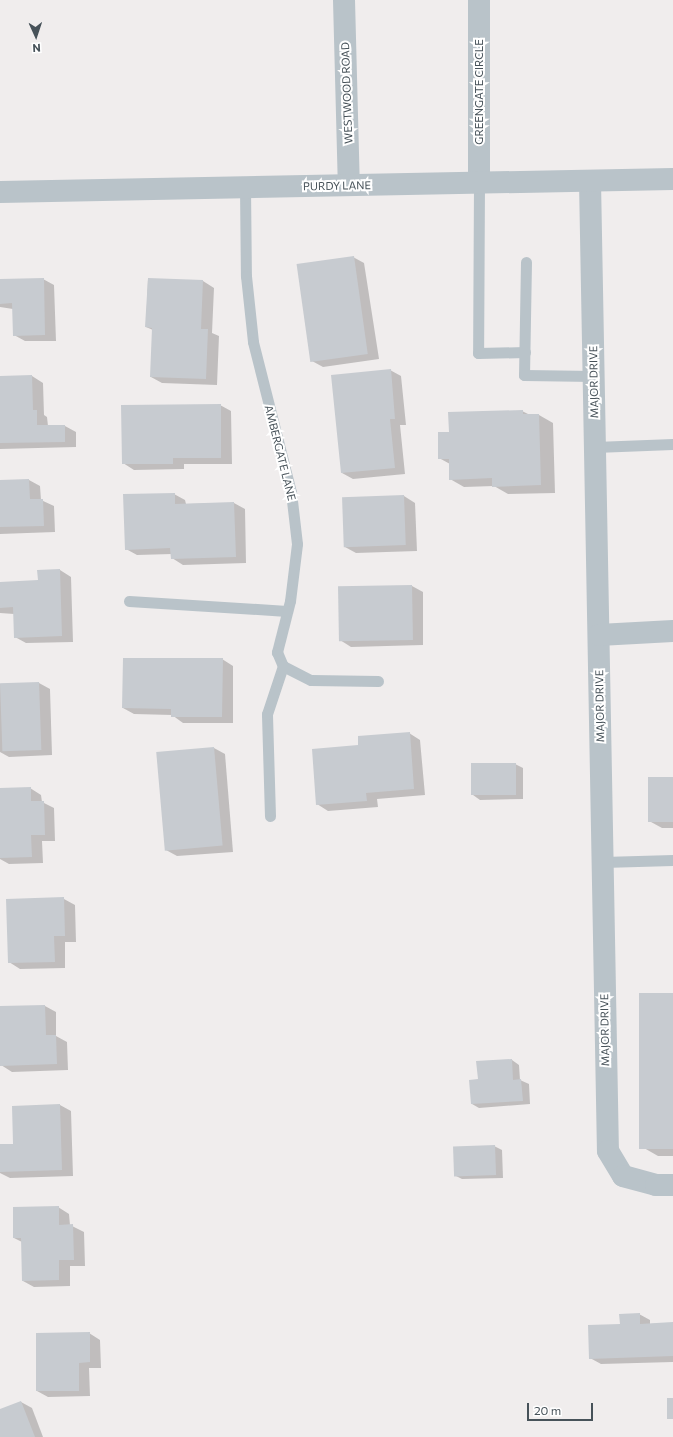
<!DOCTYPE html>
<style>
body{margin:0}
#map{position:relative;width:673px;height:1437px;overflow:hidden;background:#f0eded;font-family:Commissioner,sans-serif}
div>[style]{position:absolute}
.shadow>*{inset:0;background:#0003}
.building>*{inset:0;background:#c7cbd0;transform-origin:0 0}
.service>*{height:11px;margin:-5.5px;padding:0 5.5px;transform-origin:5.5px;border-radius:5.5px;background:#b9c3c9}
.minor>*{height:22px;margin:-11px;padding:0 11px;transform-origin:11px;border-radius:11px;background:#b9c3c9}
.tertiary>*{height:22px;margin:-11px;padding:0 11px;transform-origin:11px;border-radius:11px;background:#b9c3c9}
span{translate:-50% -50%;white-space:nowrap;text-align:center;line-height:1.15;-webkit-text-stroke:4px #fff;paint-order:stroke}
.street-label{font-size:11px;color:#475259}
.north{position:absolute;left:16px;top:16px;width:40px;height:40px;-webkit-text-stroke:3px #fff;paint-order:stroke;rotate:177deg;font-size:11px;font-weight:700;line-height:16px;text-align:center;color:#475259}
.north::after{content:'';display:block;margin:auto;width:14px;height:18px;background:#475259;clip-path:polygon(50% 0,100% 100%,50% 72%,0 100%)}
.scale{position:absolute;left:527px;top:1403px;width:66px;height:18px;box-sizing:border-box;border:2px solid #475259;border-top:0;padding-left:5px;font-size:12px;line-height:14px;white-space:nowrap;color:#475259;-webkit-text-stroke:3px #fff;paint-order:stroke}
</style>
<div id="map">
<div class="shadow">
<i style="clip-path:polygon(353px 257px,364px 263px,379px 359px,323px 367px,312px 361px)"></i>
<i style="clip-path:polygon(43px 279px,54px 285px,56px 341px,25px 341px,14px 335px,13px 309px,0 307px,0 280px)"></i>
<i style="clip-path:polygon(148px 279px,203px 281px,214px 288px,212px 333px,219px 336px,217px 385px,162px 383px,151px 377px,153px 330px,146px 327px)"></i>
<i style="clip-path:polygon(390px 370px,401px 376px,406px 425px,400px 425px,405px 474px,353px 479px,342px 473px)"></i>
<i style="clip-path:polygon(32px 376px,43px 383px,44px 415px,47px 417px,48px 426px,65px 426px,76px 432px,76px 447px,0 449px,0 377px)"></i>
<i style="clip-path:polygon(220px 405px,231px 411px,232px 464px,184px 464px,184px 469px,134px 470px,123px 463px)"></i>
<i style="clip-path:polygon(522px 411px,530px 415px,539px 415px,553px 423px,555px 493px,508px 494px,494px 486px,464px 487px,450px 479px,450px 464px,439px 458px,450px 433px)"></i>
<i style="clip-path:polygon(29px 480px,40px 486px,41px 500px,54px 506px,55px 532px,0 534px,0 481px)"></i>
<i style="clip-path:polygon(174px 494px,185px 500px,186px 504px,234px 503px,245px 509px,246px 563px,183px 565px,172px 558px,172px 554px,137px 555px,126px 549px)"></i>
<i style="clip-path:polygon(404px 496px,415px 503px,417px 551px,356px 553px,345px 547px,343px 498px)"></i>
<i style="clip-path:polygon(60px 570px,71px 577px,73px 642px,26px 643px,15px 637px,14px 614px,0 613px,0 583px,39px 581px)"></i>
<i style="clip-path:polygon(412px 586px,423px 592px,423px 645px,351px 647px,340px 640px)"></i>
<i style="clip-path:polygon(222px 659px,233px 666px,233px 723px,183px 723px,172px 715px,134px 714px,123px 708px)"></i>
<i style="clip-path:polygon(39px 683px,50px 689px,52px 755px,9px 757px,0 752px,0 684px)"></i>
<i style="clip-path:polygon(409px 733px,420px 740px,425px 795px,377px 799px,378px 807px,328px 811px,317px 804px,359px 746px)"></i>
<i style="clip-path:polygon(214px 748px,225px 754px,233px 852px,177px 856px,166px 850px,158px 753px)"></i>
<i style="clip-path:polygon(515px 764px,523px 768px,523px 799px,480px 800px,473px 795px)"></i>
<i style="clip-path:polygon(673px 778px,673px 828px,662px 828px,651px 822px)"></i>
<i style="clip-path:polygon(30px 788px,41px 795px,42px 802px,54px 808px,55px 841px,42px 841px,43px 863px,9px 864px,0 859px,0 789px)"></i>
<i style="clip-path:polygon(64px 899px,75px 905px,76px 942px,65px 942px,65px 968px,20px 969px,9px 962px)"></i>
<i style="clip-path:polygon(673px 994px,673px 1156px,658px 1156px,644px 1148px)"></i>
<i style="clip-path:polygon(45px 1006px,56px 1012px,56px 1036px,67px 1042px,68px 1070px,12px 1072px,1px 1065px,0 1007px)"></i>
<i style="clip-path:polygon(512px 1060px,519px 1065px,520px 1080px,529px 1084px,530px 1104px,479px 1108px,472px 1104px,479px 1080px)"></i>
<i style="clip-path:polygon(60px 1105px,71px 1111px,73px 1176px,10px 1178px,0 1173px,0 1145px,14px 1145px)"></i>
<i style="clip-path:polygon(494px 1146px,502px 1150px,503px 1178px,462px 1179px,454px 1175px)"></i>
<i style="clip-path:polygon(58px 1207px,69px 1214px,70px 1225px,84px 1232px,85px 1266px,70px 1266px,70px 1286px,34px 1287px,23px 1281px,22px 1242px,14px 1238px)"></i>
<i style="clip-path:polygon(639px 1314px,650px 1320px,650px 1324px,673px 1323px,673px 1362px,601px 1364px,590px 1358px,621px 1325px)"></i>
<i style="clip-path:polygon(89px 1333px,100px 1340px,101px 1368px,89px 1368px,90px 1396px,48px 1397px,37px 1391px)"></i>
<i style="clip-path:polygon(21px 1402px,32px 1408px,43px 1437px,0 1437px,0 1410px)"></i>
</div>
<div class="building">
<i style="left:354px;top:256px;width:99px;height:58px;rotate:82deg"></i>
<i style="clip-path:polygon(44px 278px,45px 335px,13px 336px,12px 303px,0 304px,0 279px)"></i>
<i style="clip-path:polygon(148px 278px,203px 280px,201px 329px,208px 329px,206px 379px,150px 377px,152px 328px,145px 327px)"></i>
<i style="clip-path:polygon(391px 369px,395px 419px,390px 419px,395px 468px,341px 473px,331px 375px)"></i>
<i style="clip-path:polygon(32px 375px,33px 410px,37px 410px,37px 425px,65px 425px,65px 442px,0 443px,0 376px)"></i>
<i style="clip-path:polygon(221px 404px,221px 458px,173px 458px,173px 464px,122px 464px,121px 405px)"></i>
<i style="clip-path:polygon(523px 410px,523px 414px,539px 414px,541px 485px,492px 487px,492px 478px,449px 480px,449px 459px,438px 459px,438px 432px,449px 432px,448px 412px)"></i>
<i style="clip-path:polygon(29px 479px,30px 499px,43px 499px,44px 526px,0 527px,0 480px)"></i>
<i style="clip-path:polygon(175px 493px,175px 504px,234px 502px,236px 557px,171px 559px,170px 548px,125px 550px,123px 494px)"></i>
<i style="left:404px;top:495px;width:50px;height:62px;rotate:88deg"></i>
<i style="clip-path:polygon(60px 569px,62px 636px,14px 638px,13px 607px,0 608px,0 582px,38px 580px,37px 570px)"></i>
<i style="left:412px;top:585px;width:55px;height:74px;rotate:89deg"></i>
<i style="clip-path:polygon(123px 658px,223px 658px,222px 717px,171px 717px,171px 709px,122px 708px)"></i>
<i style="left:39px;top:682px;width:68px;height:39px;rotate:88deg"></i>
<i style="clip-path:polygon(410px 732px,414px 789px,366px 793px,367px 801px,316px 805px,312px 749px,358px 745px,358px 736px)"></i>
<i style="left:214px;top:747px;width:99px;height:58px;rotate:85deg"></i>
<i style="left:516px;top:763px;width:32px;height:45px;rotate:90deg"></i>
<i style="left:673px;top:777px;width:45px;height:25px;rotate:90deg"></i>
<i style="clip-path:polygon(31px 787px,31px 801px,44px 801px,45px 835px,31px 835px,32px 857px,0 858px,0 788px)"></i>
<i style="clip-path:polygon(64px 897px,65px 936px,54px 936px,55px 962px,8px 963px,6px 899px)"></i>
<i style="left:639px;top:993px;width:34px;height:156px"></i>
<i style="clip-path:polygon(45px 1005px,46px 1035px,56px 1035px,57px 1064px,0 1066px,0 1006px)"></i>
<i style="clip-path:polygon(512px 1059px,513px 1080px,521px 1079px,523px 1101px,471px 1104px,469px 1080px,478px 1079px,476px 1061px)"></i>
<i style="clip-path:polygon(60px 1104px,62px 1170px,0 1172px,0 1144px,13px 1144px,12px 1106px)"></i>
<i style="left:495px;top:1145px;width:30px;height:42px;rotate:88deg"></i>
<i style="clip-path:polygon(59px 1206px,59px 1225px,73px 1224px,74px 1260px,59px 1260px,59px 1280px,22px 1281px,21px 1238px,13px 1238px,13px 1207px)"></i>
<i style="clip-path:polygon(640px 1313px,640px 1324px,673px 1322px,673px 1356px,589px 1359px,588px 1325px,620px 1324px,619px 1314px)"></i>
<i style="clip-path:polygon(90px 1332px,90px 1362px,79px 1363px,79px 1391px,36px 1391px,36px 1333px)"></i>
<i style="left:667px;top:1398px;width:6px;height:21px"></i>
<i style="clip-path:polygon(21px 1401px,35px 1437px,0 1437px,0 1409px)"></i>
</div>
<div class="service">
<i style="left:479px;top:183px;width:170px;rotate:90.3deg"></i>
<i style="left:478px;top:353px;width:47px;rotate:-1.2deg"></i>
<i style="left:245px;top:187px;width:89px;rotate:89.4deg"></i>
<i style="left:246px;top:276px;width:66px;rotate:83.9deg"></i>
<i style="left:253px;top:342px;width:155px;rotate:75.8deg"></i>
<i style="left:291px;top:492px;width:52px;rotate:83.4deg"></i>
<i style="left:297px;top:544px;width:57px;rotate:97deg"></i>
<i style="left:290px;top:601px;width:53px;rotate:104.3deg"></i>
<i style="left:277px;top:652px;width:15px;rotate:67deg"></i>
<i style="left:283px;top:666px;width:31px;rotate:27deg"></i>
<i style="left:311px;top:680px;width:67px;rotate:0.9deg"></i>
<i style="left:526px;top:262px;width:113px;rotate:91deg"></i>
<i style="left:524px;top:375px;width:70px;rotate:0.8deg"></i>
<i style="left:595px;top:447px;width:78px;rotate:-2.2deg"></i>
<i style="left:129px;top:601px;width:158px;rotate:3.6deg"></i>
<i style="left:270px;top:816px;width:102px;rotate:-91.7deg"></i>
<i style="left:267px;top:714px;width:51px;rotate:-71.6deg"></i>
<i style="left:603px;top:862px;width:70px;rotate:-1.6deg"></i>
</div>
<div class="minor">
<i style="left:344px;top:0;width:185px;rotate:88.5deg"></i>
<i style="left:590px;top:181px;width:970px;rotate:88.94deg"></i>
<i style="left:608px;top:1151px;width:29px;rotate:59deg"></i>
<i style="left:623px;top:1176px;width:34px;rotate:15deg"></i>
<i style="left:656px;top:1185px;width:17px"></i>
<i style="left:479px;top:183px;width:183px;rotate:-90deg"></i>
<i style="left:599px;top:635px;width:74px;rotate:-3.1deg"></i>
</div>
<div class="tertiary">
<i style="left:0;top:192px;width:673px;rotate:-1.11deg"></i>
</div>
<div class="street-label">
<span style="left:479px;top:92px;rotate:-90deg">GREENGATE CIRCLE</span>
<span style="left:347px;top:93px;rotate:-92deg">WESTWOOD ROAD</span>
<span style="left:337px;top:186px;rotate:-1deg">PURDY LANE</span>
<span style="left:594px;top:382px;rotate:-91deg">MAJOR DRIVE</span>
<span style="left:280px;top:453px;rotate:76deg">AMBERGATE LANE</span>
<span style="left:600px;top:706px;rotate:-91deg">MAJOR DRIVE</span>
<span style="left:605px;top:1030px;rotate:-91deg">MAJOR DRIVE</span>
</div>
<div class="north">N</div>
<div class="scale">20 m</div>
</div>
